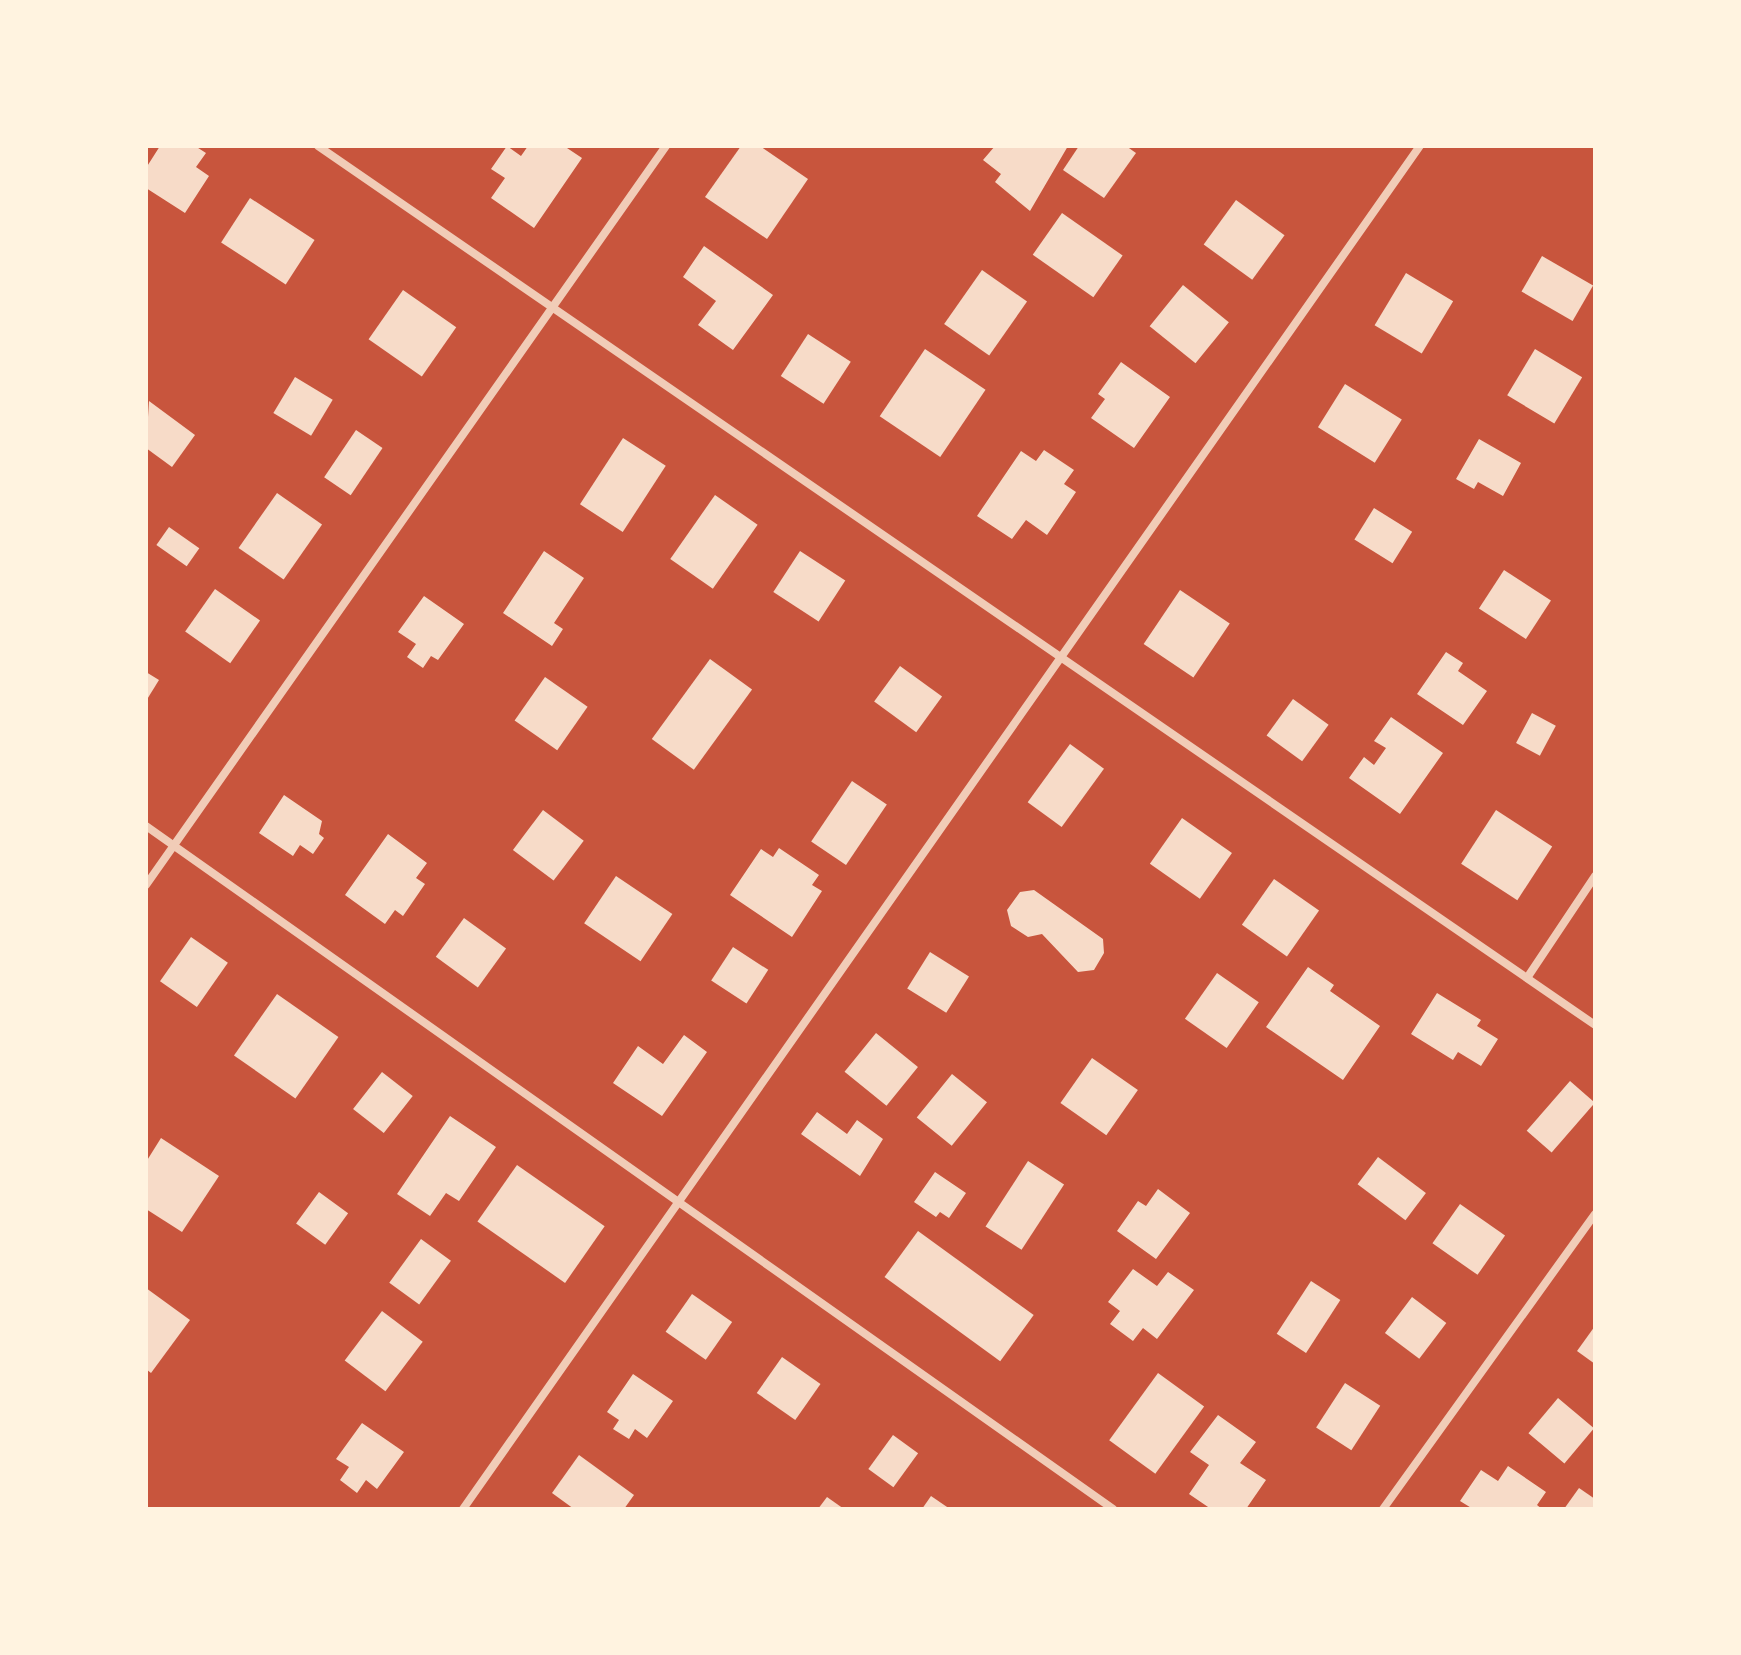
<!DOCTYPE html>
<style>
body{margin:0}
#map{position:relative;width:1741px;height:1655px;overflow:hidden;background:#c8553d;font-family:"DejaVu Sans",sans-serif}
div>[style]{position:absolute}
.building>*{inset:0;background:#f7dbc8;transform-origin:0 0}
.minor>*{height:8px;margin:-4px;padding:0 4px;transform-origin:4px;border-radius:4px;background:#f1ccb7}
span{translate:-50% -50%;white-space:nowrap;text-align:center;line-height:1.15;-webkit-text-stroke:8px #fff3e0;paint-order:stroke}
.frame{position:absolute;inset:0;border:148px solid #fff3e0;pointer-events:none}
</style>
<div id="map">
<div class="building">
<i style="clip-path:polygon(160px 146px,195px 146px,206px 153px,196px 167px,209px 176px,185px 213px,146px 188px,146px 168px)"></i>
<i style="clip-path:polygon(507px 146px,521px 156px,528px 146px,564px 146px,582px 158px,534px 228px,491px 198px,505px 178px,491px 169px)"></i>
<i style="clip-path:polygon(741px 146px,760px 146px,808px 179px,767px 239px,705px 197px)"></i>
<i style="clip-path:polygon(995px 146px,1068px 146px,1030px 211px,995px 182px,1001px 174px,983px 160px)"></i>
<i style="clip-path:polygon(1079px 146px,1126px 146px,1136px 153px,1104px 198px,1063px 170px)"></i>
<i style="left:250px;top:198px;width:77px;height:53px;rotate:33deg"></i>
<i style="left:1236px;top:200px;width:60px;height:55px;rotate:36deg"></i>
<i style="left:1062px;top:213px;width:74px;height:51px;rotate:35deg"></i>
<i style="clip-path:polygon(704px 246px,773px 295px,733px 350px,698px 325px,716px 301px,683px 277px)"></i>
<i style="left:1542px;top:256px;width:59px;height:41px;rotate:30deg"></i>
<i style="left:982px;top:270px;width:55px;height:66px;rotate:35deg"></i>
<i style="left:1406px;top:273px;width:55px;height:61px;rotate:31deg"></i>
<i style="left:1183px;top:285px;width:59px;height:53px;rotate:39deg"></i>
<i style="left:403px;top:290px;width:65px;height:60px;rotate:35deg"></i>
<i style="left:808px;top:334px;width:51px;height:50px;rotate:33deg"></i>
<i style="left:925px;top:349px;width:73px;height:81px;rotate:34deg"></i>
<i style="left:1535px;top:349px;width:55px;height:54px;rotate:31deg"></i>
<i style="clip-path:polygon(1121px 362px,1170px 397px,1134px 448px,1091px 418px,1105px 399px,1098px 394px)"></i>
<i style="left:295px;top:377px;width:44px;height:42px;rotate:31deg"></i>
<i style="left:1345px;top:384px;width:67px;height:51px;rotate:32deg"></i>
<i style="clip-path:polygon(149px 401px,195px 435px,172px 467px,146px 448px)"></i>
<i style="left:356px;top:430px;width:32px;height:57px;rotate:34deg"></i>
<i style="left:623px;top:438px;width:51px;height:79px;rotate:33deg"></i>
<i style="clip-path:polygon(1479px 439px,1521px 463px,1503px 496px,1478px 482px,1474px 489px,1456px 479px)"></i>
<i style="clip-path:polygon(1044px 450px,1074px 470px,1064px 484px,1076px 492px,1047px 535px,1026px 520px,1012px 539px,977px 516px,1021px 451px,1036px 461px)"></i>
<i style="left:277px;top:493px;width:55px;height:67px;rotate:35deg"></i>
<i style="left:715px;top:495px;width:52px;height:78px;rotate:35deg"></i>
<i style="left:1374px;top:508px;width:45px;height:37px;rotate:32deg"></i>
<i style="left:169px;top:527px;width:37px;height:22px;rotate:35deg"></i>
<i style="clip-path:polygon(544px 551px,584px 578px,554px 623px,563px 629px,552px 646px,503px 613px)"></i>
<i style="left:800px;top:551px;width:54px;height:49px;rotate:33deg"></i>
<i style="left:1504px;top:570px;width:56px;height:46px;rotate:33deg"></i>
<i style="left:215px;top:589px;width:55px;height:52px;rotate:35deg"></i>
<i style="left:1180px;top:590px;width:60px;height:65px;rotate:34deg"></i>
<i style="clip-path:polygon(424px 596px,464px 624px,438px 660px,431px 656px,423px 668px,407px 657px,416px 644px,398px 632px)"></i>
<i style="clip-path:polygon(1446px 652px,1463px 663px,1458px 671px,1487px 691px,1463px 725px,1417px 694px)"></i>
<i style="left:710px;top:659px;width:52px;height:99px;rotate:36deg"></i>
<i style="left:900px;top:666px;width:52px;height:44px;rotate:36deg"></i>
<i style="clip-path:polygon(146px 672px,159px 680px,146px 701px)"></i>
<i style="left:545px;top:677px;width:52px;height:53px;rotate:35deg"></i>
<i style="left:1293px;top:699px;width:44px;height:45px;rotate:36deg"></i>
<i style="left:1532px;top:713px;width:27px;height:34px;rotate:28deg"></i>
<i style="clip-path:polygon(1391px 717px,1443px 753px,1400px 814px,1349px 778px,1364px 757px,1374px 765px,1386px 748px,1374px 741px)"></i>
<i style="left:1070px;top:744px;width:42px;height:72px;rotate:36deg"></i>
<i style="left:852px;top:781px;width:42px;height:73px;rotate:34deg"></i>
<i style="clip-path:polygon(284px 795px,322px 821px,319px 834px,324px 838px,313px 854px,300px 845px,293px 856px,259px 833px)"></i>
<i style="left:543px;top:810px;width:51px;height:50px;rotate:37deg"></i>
<i style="left:1496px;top:810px;width:67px;height:64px;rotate:33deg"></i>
<i style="left:1182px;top:818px;width:61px;height:56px;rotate:35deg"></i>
<i style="clip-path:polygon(388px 834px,427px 863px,416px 878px,425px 884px,403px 916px,395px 910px,385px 924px,345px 895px)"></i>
<i style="clip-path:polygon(779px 848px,819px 875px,812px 885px,822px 891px,792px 937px,730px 895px,761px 849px,773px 857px)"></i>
<i style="left:616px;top:876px;width:68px;height:57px;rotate:34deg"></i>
<i style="left:1274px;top:879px;width:55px;height:56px;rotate:35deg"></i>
<i style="clip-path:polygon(1034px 890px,1103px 939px,1104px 953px,1094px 970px,1078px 972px,1042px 934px,1028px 937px,1011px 926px,1007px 910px,1020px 892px)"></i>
<i style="left:464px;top:918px;width:52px;height:48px;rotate:36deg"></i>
<i style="left:191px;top:937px;width:45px;height:54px;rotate:35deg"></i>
<i style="left:733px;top:947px;width:42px;height:40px;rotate:33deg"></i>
<i style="left:930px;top:952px;width:46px;height:43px;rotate:32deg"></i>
<i style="clip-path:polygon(1308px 967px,1334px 985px,1330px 991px,1380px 1026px,1343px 1080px,1266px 1027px)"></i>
<i style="left:1217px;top:973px;width:51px;height:56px;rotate:35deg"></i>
<i style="clip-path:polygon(1437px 993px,1481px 1020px,1477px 1026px,1498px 1039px,1481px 1066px,1458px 1052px,1453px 1060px,1411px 1034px)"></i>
<i style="left:277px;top:994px;width:75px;height:75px;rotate:35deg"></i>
<i style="left:876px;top:1033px;width:54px;height:50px;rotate:39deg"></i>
<i style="clip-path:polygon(684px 1035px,707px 1052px,662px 1116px,613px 1083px,638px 1046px,663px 1064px)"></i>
<i style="left:1092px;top:1058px;width:56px;height:55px;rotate:35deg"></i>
<i style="left:382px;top:1072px;width:39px;height:47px;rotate:38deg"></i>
<i style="left:952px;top:1074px;width:45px;height:56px;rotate:39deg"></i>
<i style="left:1570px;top:1081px;width:33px;height:66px;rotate:41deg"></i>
<i style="clip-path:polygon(817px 1112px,847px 1134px,857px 1120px,883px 1139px,860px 1176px,801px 1134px)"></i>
<i style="clip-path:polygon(450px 1116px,496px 1147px,459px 1201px,446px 1193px,430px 1216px,397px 1194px)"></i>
<i style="clip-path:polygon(161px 1138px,219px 1176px,182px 1232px,146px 1209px,146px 1162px)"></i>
<i style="left:1378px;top:1157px;width:60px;height:34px;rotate:37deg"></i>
<i style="left:1028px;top:1161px;width:43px;height:78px;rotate:33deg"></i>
<i style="left:517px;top:1165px;width:107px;height:69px;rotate:35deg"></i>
<i style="clip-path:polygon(935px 1172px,966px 1193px,949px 1218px,940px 1212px,936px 1217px,914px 1202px)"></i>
<i style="clip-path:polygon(1158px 1189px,1190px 1213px,1156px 1259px,1117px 1231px,1138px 1201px,1146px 1206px)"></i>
<i style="left:319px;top:1192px;width:36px;height:39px;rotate:36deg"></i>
<i style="left:1460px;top:1204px;width:55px;height:48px;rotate:35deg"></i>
<i style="left:918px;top:1231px;width:143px;height:57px;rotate:36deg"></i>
<i style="left:421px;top:1239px;width:37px;height:54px;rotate:36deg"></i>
<i style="clip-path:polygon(1133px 1269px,1157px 1286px,1168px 1272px,1194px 1290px,1157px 1339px,1143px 1328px,1133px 1341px,1110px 1324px,1120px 1311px,1108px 1302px)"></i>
<i style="left:1311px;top:1281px;width:35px;height:63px;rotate:33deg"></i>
<i style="clip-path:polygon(146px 1288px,190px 1320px,151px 1373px,146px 1369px)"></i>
<i style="left:692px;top:1294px;width:49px;height:46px;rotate:35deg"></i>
<i style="left:1412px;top:1297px;width:43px;height:45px;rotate:37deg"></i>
<i style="left:382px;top:1311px;width:51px;height:62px;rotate:37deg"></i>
<i style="clip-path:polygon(1595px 1326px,1595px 1364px,1577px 1351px)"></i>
<i style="left:782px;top:1357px;width:47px;height:44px;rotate:35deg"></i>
<i style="left:1158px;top:1373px;width:57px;height:83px;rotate:36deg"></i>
<i style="clip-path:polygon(633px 1374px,673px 1401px,647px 1438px,635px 1429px,629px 1439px,613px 1429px,619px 1420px,607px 1412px)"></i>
<i style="left:1345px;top:1383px;width:42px;height:53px;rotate:33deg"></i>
<i style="left:1558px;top:1398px;width:47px;height:46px;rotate:40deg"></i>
<i style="clip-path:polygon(1218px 1415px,1256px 1442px,1240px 1463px,1266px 1480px,1246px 1509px,1211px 1509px,1189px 1494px,1209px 1465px,1190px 1452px)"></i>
<i style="clip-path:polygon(362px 1423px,404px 1452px,377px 1489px,366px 1480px,357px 1493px,340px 1480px,349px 1467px,336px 1459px)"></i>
<i style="left:893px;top:1435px;width:31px;height:42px;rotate:36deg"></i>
<i style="clip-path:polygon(579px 1455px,634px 1495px,624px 1509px,574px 1509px,552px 1493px)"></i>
<i style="clip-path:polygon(1508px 1466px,1546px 1492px,1537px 1505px,1542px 1509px,1473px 1509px,1460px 1501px,1481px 1470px,1498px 1481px)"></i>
<i style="clip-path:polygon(1579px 1488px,1595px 1499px,1595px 1509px,1564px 1509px)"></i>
<i style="clip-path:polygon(931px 1496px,950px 1509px,922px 1509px)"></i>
<i style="clip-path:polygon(827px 1497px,844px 1509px,818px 1509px)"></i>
</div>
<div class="minor">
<i style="left:318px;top:146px;width:1550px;rotate:34.54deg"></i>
<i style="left:146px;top:826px;width:1184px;rotate:35.23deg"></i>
<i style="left:146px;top:885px;width:904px;rotate:-54.87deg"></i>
<i style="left:1527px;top:978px;width:123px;rotate:-56.3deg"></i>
<i style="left:463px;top:1509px;width:1665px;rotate:-54.93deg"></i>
<i style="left:1383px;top:1509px;width:363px;rotate:-54.3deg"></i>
</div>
<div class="frame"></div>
</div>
